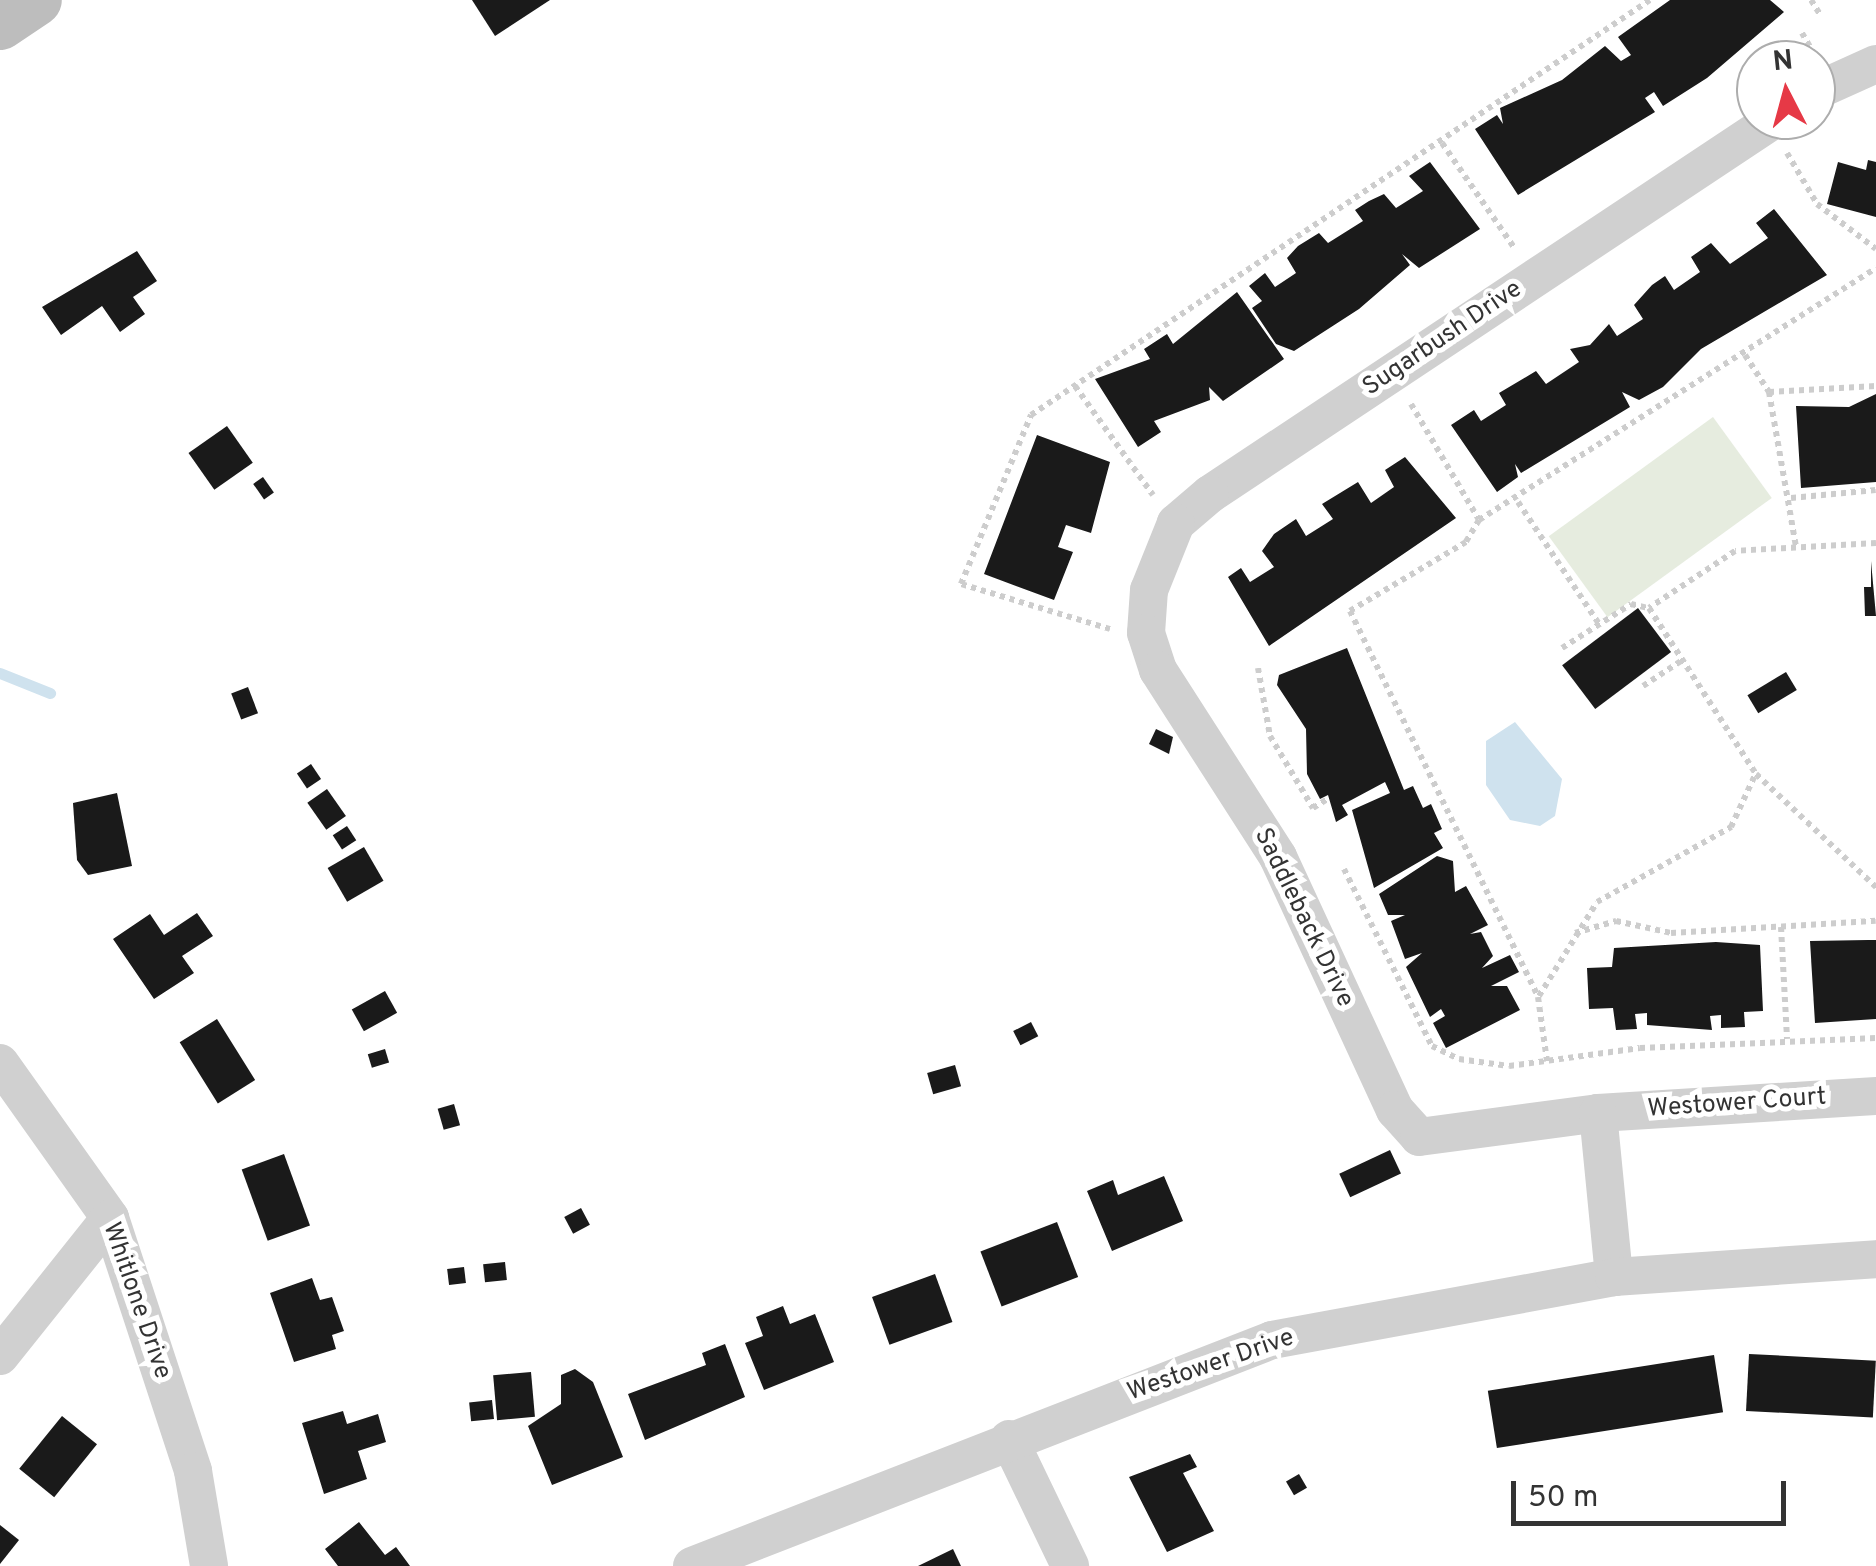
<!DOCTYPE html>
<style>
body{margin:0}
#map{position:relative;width:1876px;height:1566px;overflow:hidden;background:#fff;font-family:Overpass,sans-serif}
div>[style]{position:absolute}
.green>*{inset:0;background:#e6ecdf;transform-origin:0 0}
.water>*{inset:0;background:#cfe2ee}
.stream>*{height:11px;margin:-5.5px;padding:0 5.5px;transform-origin:5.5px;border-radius:5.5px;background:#cfe2ee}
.building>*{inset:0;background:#1a1a1a;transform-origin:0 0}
.path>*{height:6px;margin-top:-3px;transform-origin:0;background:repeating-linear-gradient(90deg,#cdcdcd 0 5px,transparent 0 10px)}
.street>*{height:38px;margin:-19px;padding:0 19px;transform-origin:19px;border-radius:19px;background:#d0d0d0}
.secondary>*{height:52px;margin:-26px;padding:0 26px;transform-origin:26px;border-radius:26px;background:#bdbdbd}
span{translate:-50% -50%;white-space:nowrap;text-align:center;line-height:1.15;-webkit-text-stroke:10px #fff;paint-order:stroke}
.street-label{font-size:25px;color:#333}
.north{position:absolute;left:1736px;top:40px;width:100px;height:100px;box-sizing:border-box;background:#fff;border:2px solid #adadad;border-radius:50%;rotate:354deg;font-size:28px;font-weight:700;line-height:40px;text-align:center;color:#333}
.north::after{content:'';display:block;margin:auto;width:35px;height:45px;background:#e63946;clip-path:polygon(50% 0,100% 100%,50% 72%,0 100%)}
.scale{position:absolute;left:1511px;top:1481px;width:275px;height:45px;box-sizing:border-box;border:5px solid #333;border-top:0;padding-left:12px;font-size:30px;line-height:35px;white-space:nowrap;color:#333;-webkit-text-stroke:8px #fff;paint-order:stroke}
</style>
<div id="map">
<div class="green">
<i style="left:1713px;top:417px;width:100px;height:203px;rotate:54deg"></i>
</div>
<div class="water">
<i style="clip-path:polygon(1515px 722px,1562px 779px,1555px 816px,1540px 826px,1510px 820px,1486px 785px,1486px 741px)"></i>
</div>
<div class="stream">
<i style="left:0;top:673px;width:54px;rotate:21.8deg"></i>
</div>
<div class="building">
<i style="clip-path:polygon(472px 0,550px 0,495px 36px)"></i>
<i style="clip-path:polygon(1670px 0,1770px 0,1784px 12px,1707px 78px,1663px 106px,1654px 92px,1645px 98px,1655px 112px,1518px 195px,1475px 129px,1497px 115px,1503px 124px,1500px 108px,1562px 80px,1605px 46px,1621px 61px,1631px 55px,1618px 37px)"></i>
<i style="clip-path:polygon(1868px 160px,1876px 162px,1876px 217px,1827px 204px,1838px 162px,1866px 170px)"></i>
<i style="clip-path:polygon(1430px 162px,1480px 229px,1419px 268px,1402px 254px,1410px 265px,1359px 309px,1294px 351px,1276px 344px,1252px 308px,1262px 301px,1249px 286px,1265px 273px,1275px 287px,1296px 273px,1287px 258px,1298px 246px,1319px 233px,1328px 243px,1363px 221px,1355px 210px,1369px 201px,1384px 194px,1396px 208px,1423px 191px,1409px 176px)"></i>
<i style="clip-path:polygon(1774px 209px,1827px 275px,1701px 349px,1663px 387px,1639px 400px,1622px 392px,1630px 407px,1521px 473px,1515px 464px,1518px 477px,1497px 492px,1451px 425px,1474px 410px,1481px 421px,1506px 405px,1499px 393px,1536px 371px,1546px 384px,1579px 362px,1570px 349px,1590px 345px,1609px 324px,1617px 336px,1643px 319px,1634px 305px,1652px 285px,1665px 276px,1674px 290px,1700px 272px,1691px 257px,1711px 243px,1730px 264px,1768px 238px,1756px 223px)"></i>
<i style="clip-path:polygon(137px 251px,157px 281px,133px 297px,145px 314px,120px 332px,102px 306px,61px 335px,42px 307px)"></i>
<i style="clip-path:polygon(1237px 292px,1284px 359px,1223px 401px,1209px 387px,1210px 400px,1154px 421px,1161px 432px,1138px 447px,1095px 379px,1150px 359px,1144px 349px,1167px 334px,1173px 344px)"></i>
<i style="clip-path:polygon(1876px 394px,1876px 482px,1801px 488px,1796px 406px,1849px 407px)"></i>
<i style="left:227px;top:426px;width:45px;height:47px;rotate:55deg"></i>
<i style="clip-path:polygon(1037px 435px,1110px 462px,1091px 533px,1066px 525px,1058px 547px,1073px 552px,1054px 600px,984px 574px)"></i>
<i style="clip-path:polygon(1405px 457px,1456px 518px,1269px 646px,1228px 577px,1241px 568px,1250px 582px,1274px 567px,1262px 551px,1274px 534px,1296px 519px,1306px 536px,1333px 519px,1322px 504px,1358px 482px,1371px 503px,1394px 487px,1385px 470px)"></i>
<i style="left:263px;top:477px;width:19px;height:12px;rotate:55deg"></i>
<i style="clip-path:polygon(1871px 561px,1876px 616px,1865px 616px,1864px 587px,1871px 587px)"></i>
<i style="left:1638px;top:608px;width:55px;height:95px;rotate:53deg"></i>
<i style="clip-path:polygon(1347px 648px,1404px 790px,1413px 786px,1423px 808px,1431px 804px,1442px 829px,1434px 833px,1443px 848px,1374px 888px,1352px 810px,1390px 793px,1385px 782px,1342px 805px,1348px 815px,1336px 822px,1328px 795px,1320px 799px,1307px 774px,1306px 729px,1277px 685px,1279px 675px)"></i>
<i style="left:1786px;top:672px;width:21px;height:45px;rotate:59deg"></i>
<i style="left:248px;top:687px;width:28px;height:18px;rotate:69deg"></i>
<i style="clip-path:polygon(1156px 729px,1173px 737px,1169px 754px,1149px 744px)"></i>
<i style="left:311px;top:764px;width:18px;height:17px;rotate:56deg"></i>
<i style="left:327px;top:789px;width:33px;height:24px;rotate:55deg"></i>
<i style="clip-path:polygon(117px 793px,132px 866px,88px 875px,77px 860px,73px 803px)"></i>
<i style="left:347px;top:826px;width:17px;height:17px;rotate:57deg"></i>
<i style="left:364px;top:847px;width:39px;height:42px;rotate:60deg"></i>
<i style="clip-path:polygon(1437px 856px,1453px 861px,1455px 892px,1466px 886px,1488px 925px,1470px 934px,1481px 932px,1493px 956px,1482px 968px,1510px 955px,1519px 972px,1491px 986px,1507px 986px,1520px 1010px,1446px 1048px,1433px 1023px,1445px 1016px,1441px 1009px,1430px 1017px,1406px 967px,1422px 953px,1405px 959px,1391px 921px,1405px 915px,1388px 915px,1379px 894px)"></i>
<i style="clip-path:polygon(197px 913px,213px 936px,182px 956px,194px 973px,154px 999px,113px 939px,150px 914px,164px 935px)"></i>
<i style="clip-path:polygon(1868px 940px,1876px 940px,1876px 1019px,1815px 1023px,1810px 941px)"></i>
<i style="clip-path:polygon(1716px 942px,1760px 945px,1763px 1011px,1744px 1012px,1745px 1027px,1721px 1028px,1721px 1015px,1710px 1016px,1712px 1030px,1647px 1025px,1647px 1013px,1635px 1014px,1637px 1029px,1616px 1030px,1613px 1008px,1589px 1009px,1587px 968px,1612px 967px,1614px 948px)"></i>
<i style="left:385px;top:991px;width:25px;height:38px;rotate:61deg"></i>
<i style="left:217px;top:1019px;width:72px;height:44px;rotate:58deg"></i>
<i style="left:1031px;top:1022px;width:16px;height:20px;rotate:63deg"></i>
<i style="left:385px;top:1049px;width:14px;height:18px;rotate:73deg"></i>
<i style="left:955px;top:1065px;width:22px;height:29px;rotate:74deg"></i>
<i style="left:454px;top:1104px;width:22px;height:17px;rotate:74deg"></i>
<i style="left:1390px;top:1150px;width:26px;height:56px;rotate:65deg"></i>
<i style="left:284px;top:1154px;width:76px;height:45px;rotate:70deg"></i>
<i style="clip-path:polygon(1164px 1176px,1183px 1221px,1112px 1251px,1087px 1191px,1113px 1180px,1118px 1195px)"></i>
<i style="left:581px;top:1208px;width:19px;height:19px;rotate:62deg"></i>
<i style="left:1057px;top:1222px;width:59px;height:82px;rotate:69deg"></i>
<i style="left:505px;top:1262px;width:18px;height:22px;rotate:84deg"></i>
<i style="left:464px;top:1267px;width:16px;height:17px;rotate:83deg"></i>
<i style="left:935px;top:1274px;width:51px;height:67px;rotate:70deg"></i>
<i style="clip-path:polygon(312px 1278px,320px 1300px,332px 1297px,344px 1331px,332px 1335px,336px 1349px,294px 1362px,270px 1293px)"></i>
<i style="clip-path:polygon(783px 1306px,790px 1324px,815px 1314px,834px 1362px,764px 1390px,745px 1343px,763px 1336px,756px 1317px)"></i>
<i style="clip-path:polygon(725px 1344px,745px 1397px,645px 1440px,628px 1394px,706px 1365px,702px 1353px)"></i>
<i style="left:1749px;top:1354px;width:127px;height:57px;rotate:3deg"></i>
<i style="left:1714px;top:1355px;width:58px;height:229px;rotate:81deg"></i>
<i style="clip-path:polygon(575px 1369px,593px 1382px,623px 1457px,552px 1485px,528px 1426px,561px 1404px,561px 1375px)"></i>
<i style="left:531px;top:1372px;width:45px;height:38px;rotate:85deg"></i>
<i style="left:492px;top:1400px;width:19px;height:23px;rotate:84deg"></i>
<i style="clip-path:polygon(343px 1411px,347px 1424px,378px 1414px,386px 1442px,358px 1451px,367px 1479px,324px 1494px,302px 1423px)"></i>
<i style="left:62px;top:1416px;width:45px;height:68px;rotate:39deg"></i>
<i style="clip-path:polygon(1190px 1454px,1197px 1467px,1183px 1473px,1214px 1531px,1167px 1552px,1129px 1477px)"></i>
<i style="left:1299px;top:1474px;width:16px;height:15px;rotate:60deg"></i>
<i style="clip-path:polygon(359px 1522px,385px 1555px,396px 1547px,410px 1566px,338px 1566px,325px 1549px)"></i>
<i style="clip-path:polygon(0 1525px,19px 1540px,0 1564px)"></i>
<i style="clip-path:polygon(953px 1549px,961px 1566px,918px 1566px)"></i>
</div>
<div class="path">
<i style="left:1811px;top:0;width:19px;rotate:58deg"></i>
<i style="left:1802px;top:33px;width:24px;rotate:60deg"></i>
<i style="left:1442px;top:143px;width:129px;rotate:55.4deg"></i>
<i style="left:1787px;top:153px;width:59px;rotate:59.5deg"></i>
<i style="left:1817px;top:204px;width:74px;rotate:37.3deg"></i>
<i style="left:1745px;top:355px;width:44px;rotate:57deg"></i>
<i style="left:1769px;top:392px;width:157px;rotate:80.1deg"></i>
<i style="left:1075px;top:386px;width:134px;rotate:54.4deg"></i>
<i style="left:1769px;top:392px;width:107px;rotate:-3.2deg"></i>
<i style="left:1411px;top:404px;width:134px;rotate:59.6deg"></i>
<i style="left:1479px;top:520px;width:26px;rotate:121deg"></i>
<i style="left:1466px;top:542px;width:135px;rotate:149.3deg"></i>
<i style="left:1350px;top:611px;width:429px;rotate:64deg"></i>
<i style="left:1538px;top:997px;width:65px;rotate:82deg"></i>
<i style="left:1791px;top:498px;width:85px;rotate:-5.4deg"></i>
<i style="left:1518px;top:502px;width:146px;rotate:56.4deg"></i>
<i style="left:1479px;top:520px;width:470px;rotate:-32.4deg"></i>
<i style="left:1876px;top:543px;width:141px;rotate:176.8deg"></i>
<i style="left:1735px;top:551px;width:103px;rotate:146.5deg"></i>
<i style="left:1649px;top:608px;width:197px;rotate:57.2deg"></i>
<i style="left:1756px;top:774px;width:165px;rotate:43.3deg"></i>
<i style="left:1110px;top:629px;width:156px;rotate:-163.2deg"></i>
<i style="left:961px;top:584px;width:183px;rotate:-67.5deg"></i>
<i style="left:1031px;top:415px;width:745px;rotate:-33.84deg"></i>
<i style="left:1562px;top:648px;width:82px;rotate:-32.5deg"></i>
<i style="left:1631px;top:604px;width:18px;rotate:13deg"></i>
<i style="left:1258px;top:668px;width:69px;rotate:80deg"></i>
<i style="left:1270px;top:736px;width:84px;rotate:59.2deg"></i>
<i style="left:1313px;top:808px;width:19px;rotate:-32deg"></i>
<i style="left:1643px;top:686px;width:45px;rotate:-33.3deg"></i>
<i style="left:1344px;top:869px;width:198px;rotate:63.6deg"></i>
<i style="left:1432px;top:1046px;width:30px;rotate:26deg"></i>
<i style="left:1459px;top:1059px;width:50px;rotate:8deg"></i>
<i style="left:1509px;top:1066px;width:132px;rotate:-7.8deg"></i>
<i style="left:1640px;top:1048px;width:236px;rotate:-2.4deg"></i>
<i style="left:1781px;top:927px;width:112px;rotate:86.9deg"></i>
<i style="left:1575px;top:933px;width:43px;rotate:-16.3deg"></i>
<i style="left:1616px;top:921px;width:56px;rotate:12.3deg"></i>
<i style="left:1671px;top:933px;width:205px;rotate:-3.4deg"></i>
<i style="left:1539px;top:996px;width:110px;rotate:-58.3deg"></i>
<i style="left:1597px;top:902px;width:154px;rotate:-29.2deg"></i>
<i style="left:1731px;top:827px;width:57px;rotate:-65.2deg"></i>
</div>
<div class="street">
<i style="left:1816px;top:91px;width:66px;rotate:-24.2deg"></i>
<i style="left:1773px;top:120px;width:676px;rotate:146.4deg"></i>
<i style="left:1210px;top:494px;width:45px;rotate:139.5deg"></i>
<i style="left:1176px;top:523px;width:72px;rotate:111.9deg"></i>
<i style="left:1149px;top:590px;width:43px;rotate:94deg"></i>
<i style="left:1146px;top:633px;width:39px;rotate:72deg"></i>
<i style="left:1158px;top:670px;width:222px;rotate:57.3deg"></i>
<i style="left:1278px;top:857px;width:279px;rotate:65.2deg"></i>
<i style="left:1395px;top:1110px;width:36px;rotate:48deg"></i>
<i style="left:1419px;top:1137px;width:181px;rotate:-7.6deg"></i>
<i style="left:1598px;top:1113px;width:279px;rotate:-3.5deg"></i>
<i style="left:0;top:1063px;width:190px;rotate:54.6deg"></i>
<i style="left:110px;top:1218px;width:266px;rotate:71.8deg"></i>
<i style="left:193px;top:1471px;width:96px;rotate:80.4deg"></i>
<i style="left:1598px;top:1113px;width:165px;rotate:84.4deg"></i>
<i style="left:0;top:1356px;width:176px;rotate:-51.4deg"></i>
<i style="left:1009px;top:1439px;width:141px;rotate:64.3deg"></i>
<i style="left:692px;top:1566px;width:622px;rotate:-21.29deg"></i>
<i style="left:1272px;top:1340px;width:348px;rotate:-10.4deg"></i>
<i style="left:1614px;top:1277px;width:263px;rotate:-3.9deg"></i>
</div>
<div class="secondary">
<i style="left:0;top:24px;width:43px;rotate:-33.7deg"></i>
</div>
<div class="street-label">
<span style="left:1443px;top:339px;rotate:-34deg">Sugarbush Drive</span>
<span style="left:1303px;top:918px;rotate:64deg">Saddleback Drive</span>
<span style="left:1737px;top:1104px;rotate:-4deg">Westower Court</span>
<span style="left:136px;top:1301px;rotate:71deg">Whitlone Drive</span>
<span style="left:1211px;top:1366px;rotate:-19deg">Westower Drive</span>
</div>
<div class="north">N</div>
<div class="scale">50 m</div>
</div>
